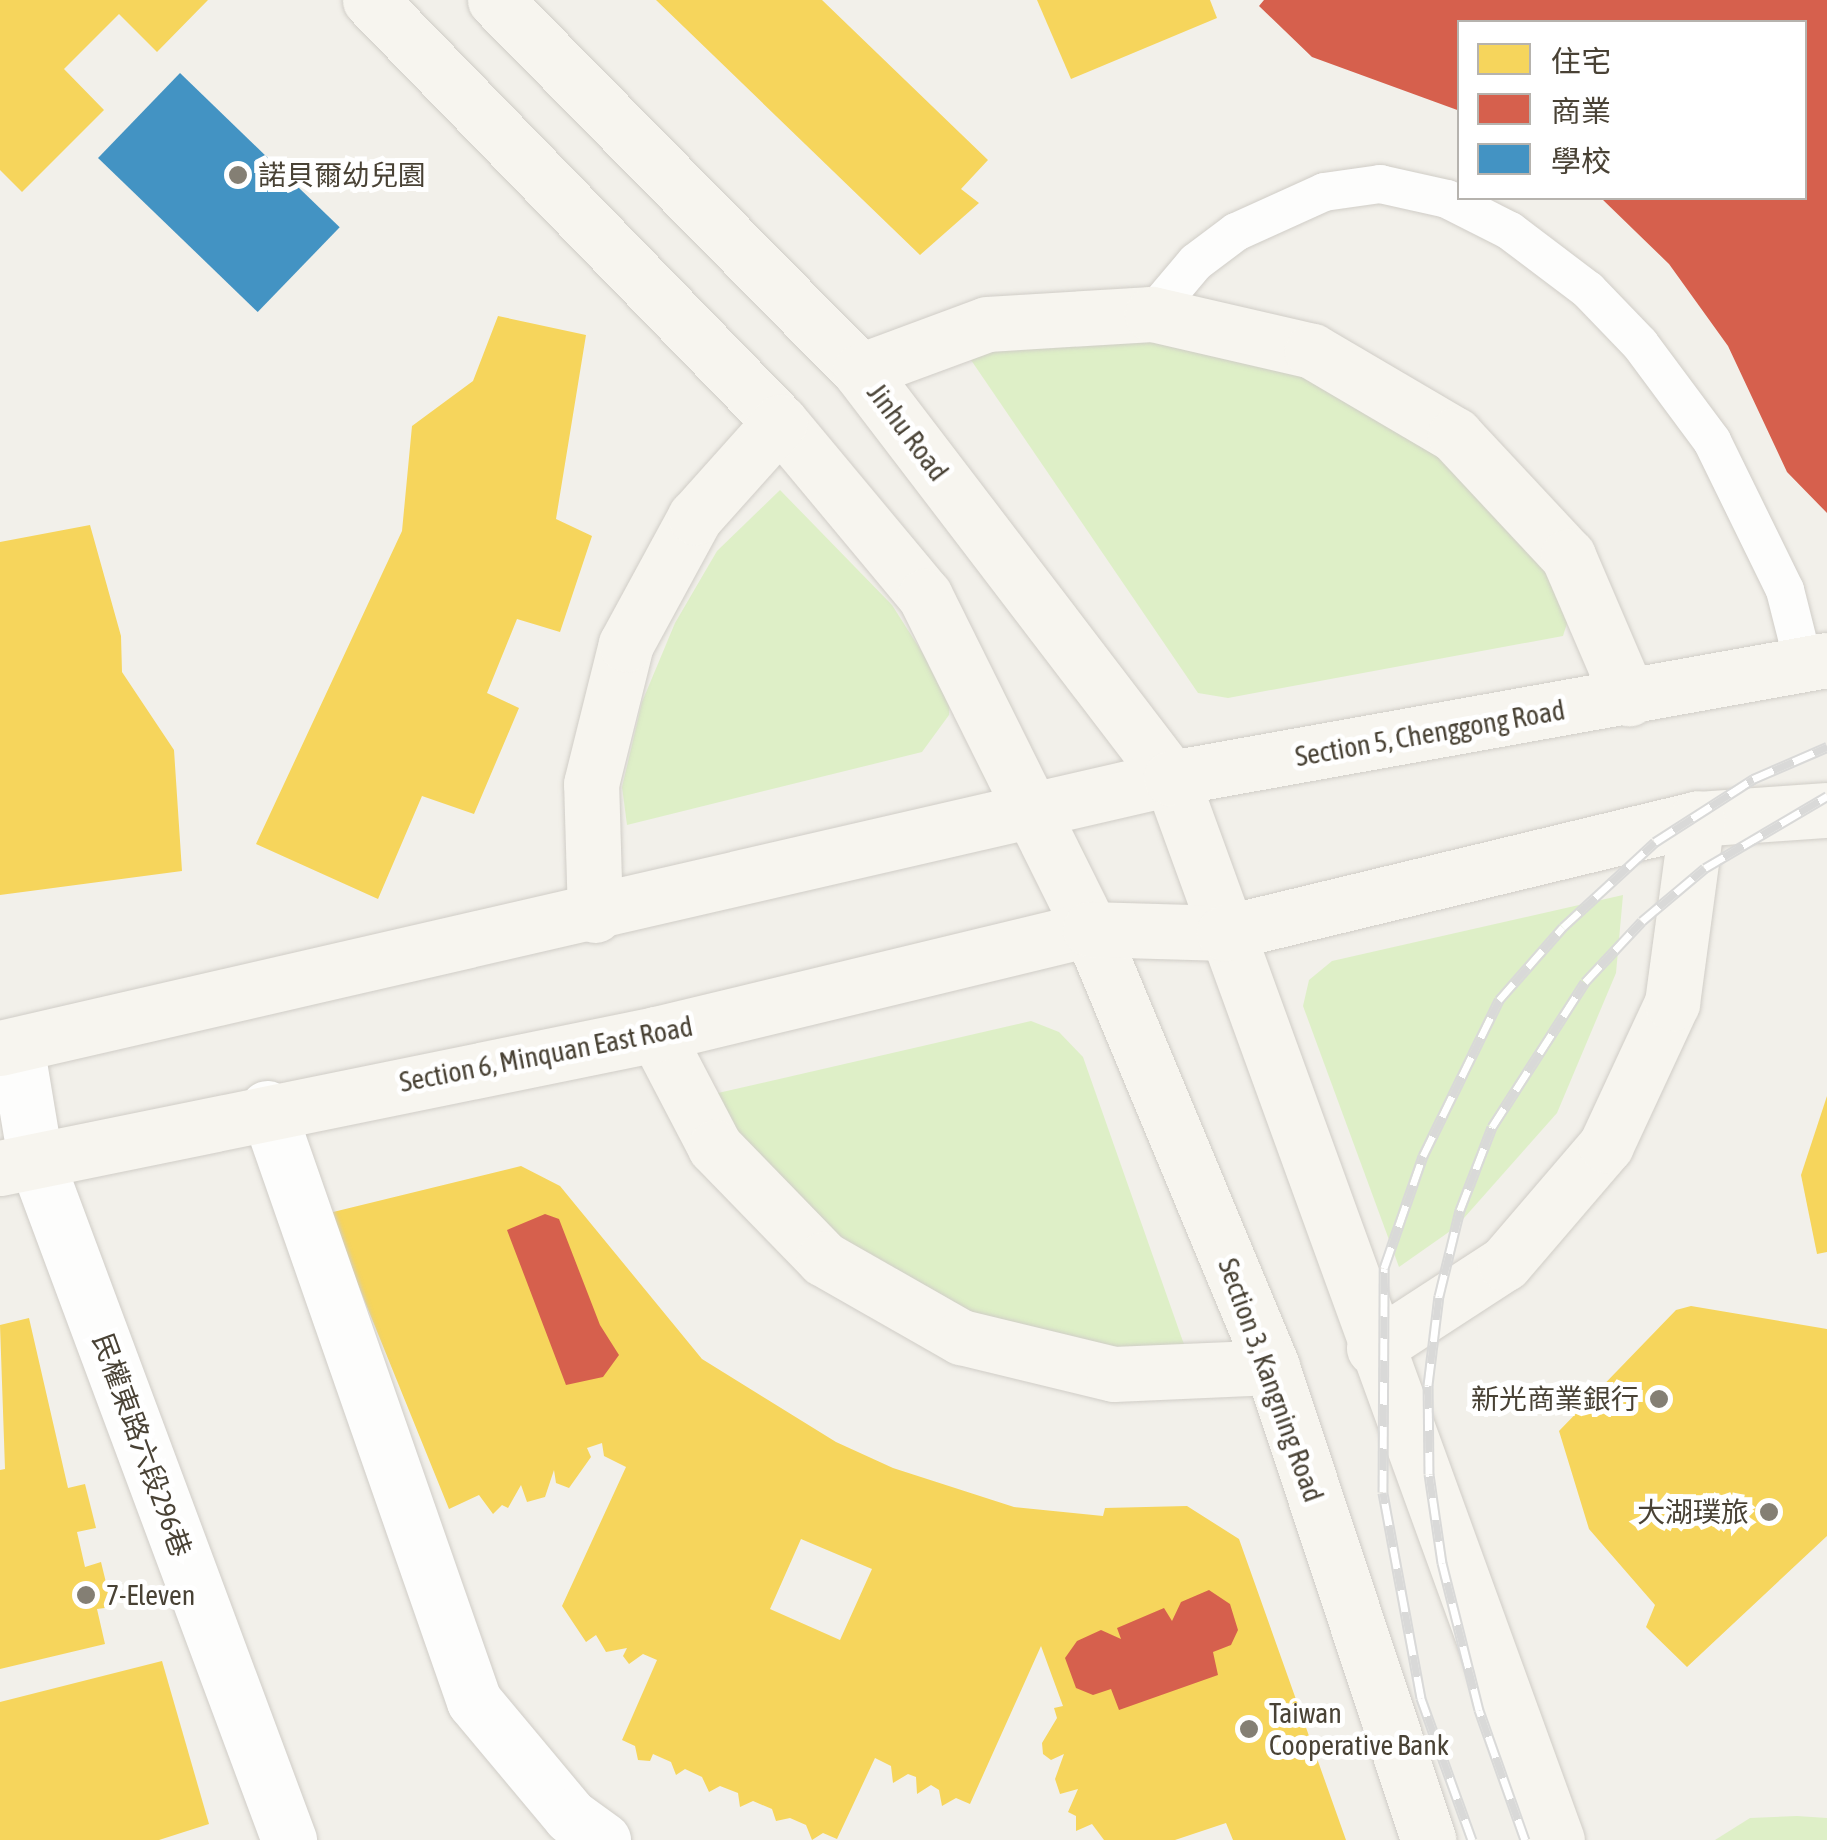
<!DOCTYPE html>
<meta charset="utf-8">
<style>
body{margin:0}
#map{position:relative;width:1827px;height:1840px;overflow:hidden;background:#f2f0ea;font-family:"Asap Condensed","Noto Sans TC",sans-serif}
div>[style]{position:absolute}
.green>*{inset:0;background:#deefc7}
.homes>*{inset:0;background:#f6d55c}
.shops>*{inset:0;background:#d6604d}
.schools>*{inset:0;background:#4393c3;transform-origin:0 0}
.roads{filter:drop-shadow(0 0 2px #d0cdc7) drop-shadow(0 0 2px #d0cdc7)}
.lane>*{height:38px;margin:-19px;padding:0 19px;transform-origin:19px;border-radius:19px;background:#fdfdfc}
.street>*{height:55px;margin:-27.5px;padding:0 27.5px;transform-origin:27.5px;border-radius:27.5px;background:#fdfdfc}
.secondary>*{height:55px;margin:-27.5px;padding:0 27.5px;transform-origin:27.5px;border-radius:27.5px;background:#f7f5ef}
.rail>*{height:11px;margin-top:-5.5px;transform-origin:0;background:repeating-linear-gradient(90deg,#fff 0 22px,#d9d9d8 0 44px);box-sizing:border-box;border-block:2px solid #d9d9d8}
.dots>*{width:28px;height:28px;translate:-50% -50%;box-sizing:border-box;border:5px solid #fff;border-radius:50%}
span{translate:-50% -50%;white-space:nowrap;text-align:center;line-height:1.15;-webkit-text-stroke:10px #fff;paint-order:stroke}
.poi-label{font-size:28px;color:#494235}
.left{translate:0 -50%;text-align:left}
.right{translate:-100% -50%;text-align:right}
.street-label{font-size:28px;color:#494235}
.legend{position:absolute;left:1457px;top:20px;width:350px;height:180px;box-sizing:border-box;background:#fff;border:2px solid #b6b3ae;margin:0;padding:12px 18px;list-style:none;font-size:30px;color:#494235}
.legend li{display:flex;align-items:center;gap:20px;height:50px}
.legend b{width:50px;border:2px solid #b6b3ae}
</style>
<div id="map">
<div class="green">
<i style="clip-path:polygon(1154px 338px,1232px 347px,1382px 401px,1538px 538px,1570px 614px,1563px 636px,1228px 698px,1198px 693px,971px 360px,984px 350px)"></i>
<i style="clip-path:polygon(780px 490px,892px 605px,950px 696px,949px 715px,922px 752px,627px 825px,622px 787px,642px 702px,675px 623px,717px 551px)"></i>
<i style="clip-path:polygon(1623px 895px,1616px 973px,1557px 1113px,1456px 1227px,1399px 1267px,1303px 1006px,1309px 980px,1332px 961px)"></i>
<i style="clip-path:polygon(1031px 1021px,1059px 1032px,1083px 1057px,1187px 1353px,1102px 1363px,870px 1284px,703px 1106px,718px 1093px)"></i>
<i style="clip-path:polygon(1797px 1816px,1827px 1818px,1827px 1840px,1715px 1840px,1750px 1818px)"></i>
</div>
<div class="homes">
<i style="clip-path:polygon(0 0,208px 0,157px 52px,119px 14px,64px 69px,104px 110px,22px 192px,0 170px)"></i>
<i style="clip-path:polygon(656px 0,822px 0,988px 160px,961px 189px,979px 203px,920px 255px)"></i>
<i style="clip-path:polygon(1037px 0,1210px 0,1217px 18px,1071px 79px)"></i>
<i style="clip-path:polygon(498px 316px,586px 335px,556px 519px,592px 536px,560px 632px,517px 619px,487px 693px,519px 708px,474px 814px,422px 796px,378px 899px,256px 844px,402px 531px,412px 426px,473px 381px)"></i>
<i style="clip-path:polygon(90px 525px,121px 636px,122px 672px,174px 750px,182px 871px,0 895px,0 542px)"></i>
<i style="clip-path:polygon(1827px 1096px,1827px 1252px,1817px 1254px,1801px 1175px)"></i>
<i style="clip-path:polygon(evenodd,521px 1166px,560px 1186px,702px 1359px,836px 1442px,893px 1468px,1014px 1507px,1103px 1516px,1105px 1508px,1187px 1506px,1239px 1539px,1346px 1840px,1233px 1840px,1226px 1823px,1175px 1840px,1104px 1840px,1092px 1824px,1076px 1831px,1076px 1816px,1068px 1812px,1078px 1789px,1060px 1794px,1055px 1779px,1064px 1754px,1051px 1760px,1043px 1754px,1042px 1743px,1057px 1718px,1054px 1708px,1063px 1706px,1041px 1646px,970px 1804px,956px 1798px,942px 1806px,939px 1790px,931px 1785px,917px 1794px,916px 1777px,908px 1774px,893px 1783px,891px 1766px,875px 1758px,837px 1839px,823px 1833px,812px 1840px,806px 1825px,790px 1818px,776px 1821px,772px 1809px,753px 1801px,740px 1807px,738px 1793px,720px 1786px,709px 1792px,702px 1777px,685px 1769px,676px 1775px,671px 1762px,653px 1754px,650px 1761px,638px 1760px,635px 1746px,622px 1740px,657px 1660px,643px 1654px,629px 1664px,623px 1656px,627px 1648px,606px 1652px,596px 1635px,586px 1642px,562px 1606px,626px 1467px,604px 1456px,602px 1443px,587px 1448px,591px 1457px,569px 1488px,556px 1483px,554px 1470px,545px 1497px,527px 1502px,521px 1485px,508px 1508px,502px 1505px,493px 1514px,479px 1495px,449px 1509px,329px 1213px,521px 1166px,801px 1539px,872px 1569px,840px 1640px,770px 1609px,801px 1539px)"></i>
<i style="clip-path:polygon(1691px 1306px,1827px 1329px,1827px 1536px,1687px 1667px,1646px 1627px,1655px 1605px,1589px 1529px,1559px 1431px,1676px 1310px)"></i>
<i style="clip-path:polygon(29px 1318px,68px 1488px,85px 1484px,96px 1528px,77px 1532px,85px 1567px,101px 1562px,112px 1607px,97px 1609px,105px 1644px,0 1669px,0 1470px,5px 1469px,0 1325px)"></i>
<i style="clip-path:polygon(162px 1661px,209px 1824px,159px 1840px,0 1840px,0 1702px)"></i>
</div>
<div class="shops">
<i style="clip-path:polygon(1264px 0,1827px 0,1827px 513px,1787px 472px,1728px 346px,1669px 264px,1601px 198px,1804px 198px,1804px 22px,1460px 22px,1460px 111px,1312px 57px,1259px 6px)"></i>
<i style="clip-path:polygon(545px 1214px,559px 1219px,600px 1325px,619px 1355px,603px 1377px,566px 1385px,507px 1230px)"></i>
<i style="clip-path:polygon(1209px 1590px,1230px 1604px,1238px 1630px,1231px 1645px,1213px 1652px,1218px 1675px,1119px 1710px,1111px 1689px,1093px 1695px,1076px 1688px,1065px 1658px,1077px 1641px,1101px 1630px,1121px 1639px,1117px 1628px,1164px 1608px,1172px 1621px,1181px 1602px)"></i>
</div>
<div class="schools">
<i style="left:180px;top:73px;width:222px;height:118px;rotate:44deg"></i>
</div>
<div class="roads">
<div class="lane">
<i style="left:1152px;top:314px;width:68px;rotate:-49.8deg"></i>
<i style="left:1196px;top:262px;width:50px;rotate:-36.9deg"></i>
<i style="left:1236px;top:232px;width:97px;rotate:-24.4deg"></i>
<i style="left:1324px;top:192px;width:57px;rotate:-8.1deg"></i>
<i style="left:1380px;top:184px;width:69px;rotate:12.6deg"></i>
<i style="left:1447px;top:199px;width:71px;rotate:26.9deg"></i>
<i style="left:1510px;top:231px;width:98px;rotate:37.1deg"></i>
<i style="left:1588px;top:290px;width:75px;rotate:46.1deg"></i>
<i style="left:1640px;top:344px;width:121px;rotate:53.4deg"></i>
<i style="left:1712px;top:441px;width:166px;rotate:63.9deg"></i>
<i style="left:1785px;top:590px;width:77px;rotate:75.8deg"></i>
</div>
<div class="street">
<i style="left:16px;top:1045px;width:115px;rotate:80.5deg"></i>
<i style="left:35px;top:1158px;width:728px;rotate:69.57deg"></i>
<i style="left:267px;top:1108px;width:628px;rotate:70.76deg"></i>
<i style="left:474px;top:1701px;width:150px;rotate:50.1deg"></i>
<i style="left:570px;top:1816px;width:41px;rotate:36deg"></i>
</div>
<div class="secondary">
<i style="left:370px;top:0;width:588px;rotate:45.83deg"></i>
<i style="left:780px;top:422px;width:226px;rotate:50.2deg"></i>
<i style="left:925px;top:596px;width:372px;rotate:63.6deg"></i>
<i style="left:1090px;top:929px;width:474px;rotate:67.4deg"></i>
<i style="left:1272px;top:1367px;width:498px;rotate:71.7deg"></i>
<i style="left:495px;top:0;width:520px;rotate:45.47deg"></i>
<i style="left:860px;top:371px;width:512px;rotate:52.62deg"></i>
<i style="left:1171px;top:778px;width:1130px;rotate:70.03deg"></i>
<i style="left:860px;top:371px;width:135px;rotate:-20.3deg"></i>
<i style="left:987px;top:324px;width:165px;rotate:-3.5deg"></i>
<i style="left:1152px;top:314px;width:164px;rotate:13deg"></i>
<i style="left:1312px;top:351px;width:166px;rotate:30.4deg"></i>
<i style="left:1455px;top:435px;width:166px;rotate:47deg"></i>
<i style="left:1568px;top:556px;width:155px;rotate:66.8deg"></i>
<i style="left:595px;top:915px;width:131px;rotate:-91.7deg"></i>
<i style="left:591px;top:784px;width:144px;rotate:-76deg"></i>
<i style="left:626px;top:644px;width:145px;rotate:-61.5deg"></i>
<i style="left:695px;top:517px;width:127px;rotate:-48.2deg"></i>
<i style="left:656px;top:1034px;width:127px;rotate:62.4deg"></i>
<i style="left:715px;top:1147px;width:156px;rotate:45.8deg"></i>
<i style="left:824px;top:1259px;width:158px;rotate:29.7deg"></i>
<i style="left:961px;top:1337px;width:157px;rotate:13.6deg"></i>
<i style="left:1114px;top:1374px;width:158px;rotate:-2.5deg"></i>
<i style="left:0;top:1048px;width:1202px;rotate:-12.98deg"></i>
<i style="left:1171px;top:778px;width:667px;rotate:-10.2deg"></i>
<i style="left:0;top:1168px;width:670px;rotate:-11.54deg"></i>
<i style="left:656px;top:1034px;width:447px;rotate:-13.6deg"></i>
<i style="left:1090px;top:929px;width:134px;rotate:1.7deg"></i>
<i style="left:1224px;top:933px;width:487px;rotate:-13.6deg"></i>
<i style="left:1697px;top:819px;width:130px;rotate:-4deg"></i>
<i style="left:1374px;top:1348px;width:156px;rotate:-33deg"></i>
<i style="left:1505px;top:1263px;width:155px;rotate:-49.4deg"></i>
<i style="left:1606px;top:1145px;width:157px;rotate:-65.1deg"></i>
<i style="left:1672px;top:1003px;width:186px;rotate:-82.3deg"></i>
</div>
</div>
<div class="rail">
<i style="left:1472px;top:1840px;width:151px;rotate:-109.8deg"></i>
<i style="left:1421px;top:1698px;width:209px;rotate:-100.5deg"></i>
<i style="left:1383px;top:1492px;width:224px;rotate:-89.7deg"></i>
<i style="left:1384px;top:1268px;width:119px;rotate:-70.8deg"></i>
<i style="left:1423px;top:1156px;width:174px;rotate:-64deg"></i>
<i style="left:1499px;top:1000px;width:97px;rotate:-48.8deg"></i>
<i style="left:1563px;top:927px;width:125px;rotate:-42.7deg"></i>
<i style="left:1655px;top:842px;width:117px;rotate:-32.7deg"></i>
<i style="left:1753px;top:779px;width:81px;rotate:-23.4deg"></i>
<i style="left:1525px;top:1840px;width:138px;rotate:-109.5deg"></i>
<i style="left:1479px;top:1710px;width:152px;rotate:-104.1deg"></i>
<i style="left:1442px;top:1563px;width:90px;rotate:-98.3deg"></i>
<i style="left:1429px;top:1474px;width:89px;rotate:-90.6deg"></i>
<i style="left:1428px;top:1385px;width:90px;rotate:-83deg"></i>
<i style="left:1439px;top:1296px;width:89px;rotate:-76.3deg"></i>
<i style="left:1460px;top:1210px;width:89px;rotate:-68.9deg"></i>
<i style="left:1492px;top:1127px;width:172px;rotate:-57.3deg"></i>
<i style="left:1585px;top:982px;width:83px;rotate:-46.9deg"></i>
<i style="left:1642px;top:921px;width:82px;rotate:-40.1deg"></i>
<i style="left:1705px;top:868px;width:142px;rotate:-30.5deg"></i>
</div>
<div class="dots">
<i style="left:238px;top:175px;background:#847f74"></i>
<i style="left:1659px;top:1399px;background:#847f74"></i>
<i style="left:1769px;top:1512px;background:#847f74"></i>
<i style="left:86px;top:1595px;background:#847f74"></i>
<i style="left:1249px;top:1729px;background:#847f74"></i>
</div>
<div class="poi-label">
<span class="left" style="left:258px;top:175px">諾貝爾幼兒園</span>
<span class="right" style="left:1639px;top:1399px">新光商業銀行</span>
<span class="right" style="left:1749px;top:1512px">大湖璞旅</span>
<span class="left" style="left:106px;top:1595px">7-Eleven</span>
<span class="left" style="left:1269px;top:1729px">Taiwan<br>Cooperative Bank</span>
</div>
<div class="street-label">
<span style="left:908px;top:432px;rotate:53deg">Jinhu Road</span>
<span style="left:1430px;top:733px;rotate:-10deg">Section 5, Chenggong Road</span>
<span style="left:546px;top:1054px;rotate:-11deg">Section 6, Minquan East Road</span>
<span style="left:1271px;top:1380px;rotate:70deg">Section 3, Kangning Road</span>
<span style="left:142px;top:1445px;rotate:70deg">民權東路六段296巷</span>
</div>
<ul class="legend">
<li><b style="height:28px;background:#f6d55c"></b>住宅</li>
<li><b style="height:28px;background:#d6604d"></b>商業</li>
<li><b style="height:28px;background:#4393c3"></b>學校</li>
</ul>
</div>
